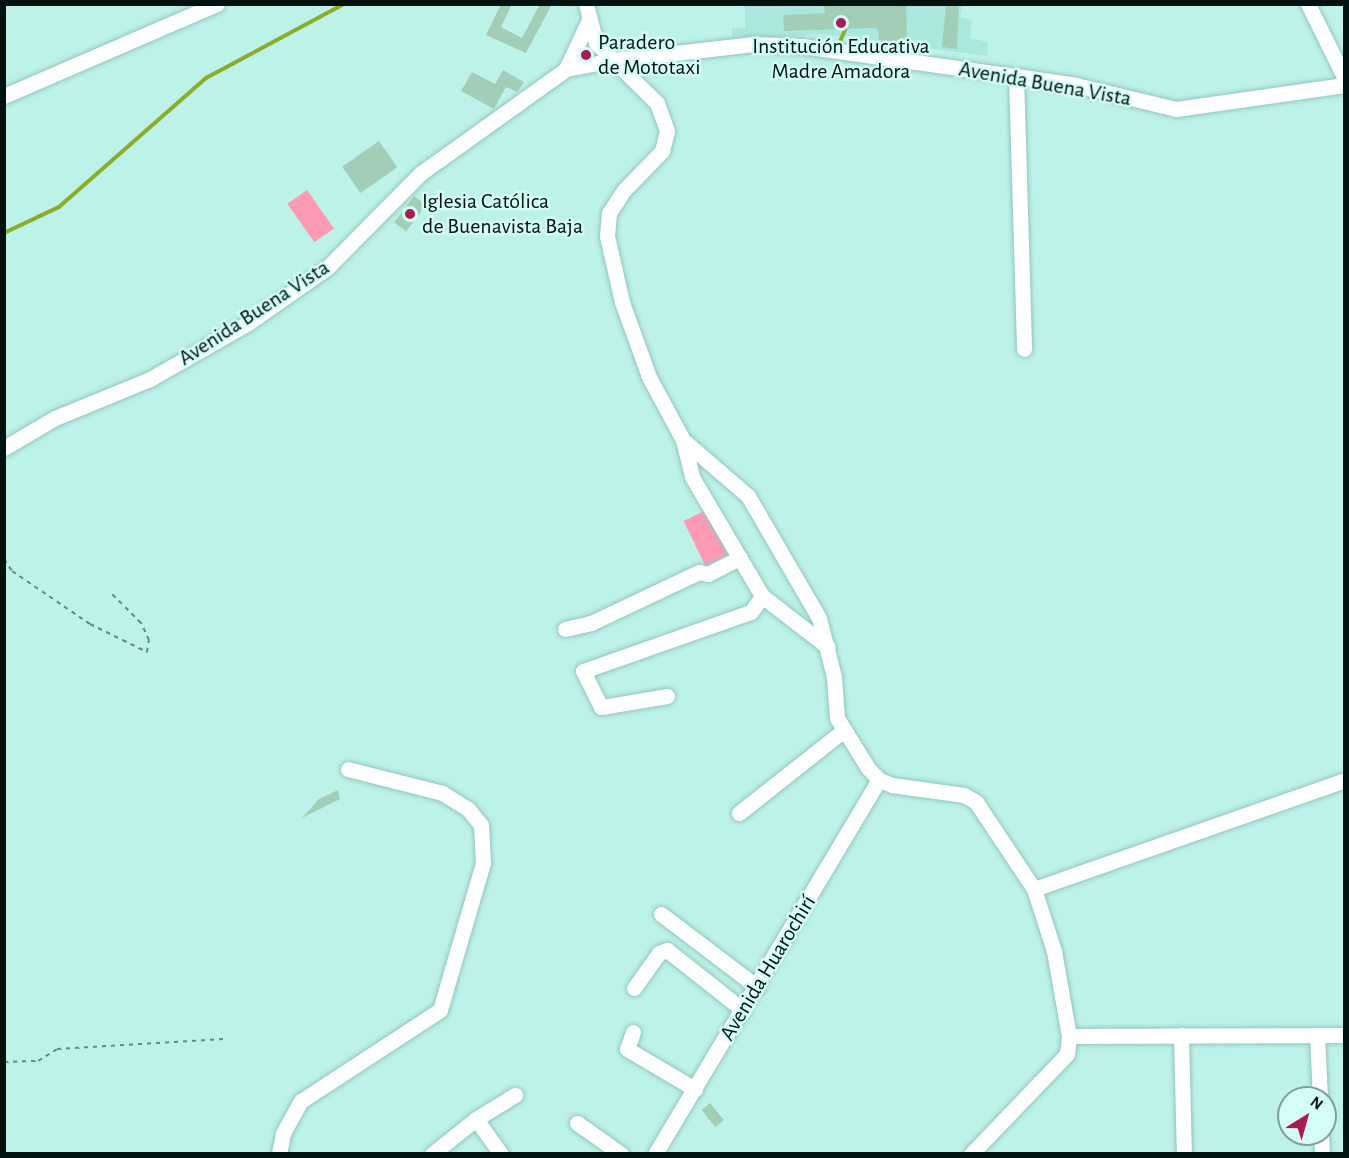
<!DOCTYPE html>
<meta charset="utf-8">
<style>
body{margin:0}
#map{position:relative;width:1349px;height:1158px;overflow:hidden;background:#bdf2e9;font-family:"Alegreya Sans",sans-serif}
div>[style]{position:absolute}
.built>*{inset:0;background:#aae8dd}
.green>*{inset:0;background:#fd9bb5;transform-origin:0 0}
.stream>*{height:4px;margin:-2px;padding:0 2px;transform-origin:2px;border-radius:2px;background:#8cac2a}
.building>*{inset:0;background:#a2ceb8;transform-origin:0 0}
.path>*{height:2px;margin-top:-1px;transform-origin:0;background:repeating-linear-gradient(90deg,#658983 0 4.5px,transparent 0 9px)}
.roads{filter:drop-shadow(0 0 2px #93c7bd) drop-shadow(0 0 2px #93c7bd)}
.minor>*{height:15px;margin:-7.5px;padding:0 7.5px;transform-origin:7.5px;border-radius:7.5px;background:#fff}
.dots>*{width:16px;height:16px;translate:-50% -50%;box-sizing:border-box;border:3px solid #d3fdf5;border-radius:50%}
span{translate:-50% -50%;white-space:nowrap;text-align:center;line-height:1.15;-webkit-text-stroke:5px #d3fdf5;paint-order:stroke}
.poi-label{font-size:22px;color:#01120f}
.left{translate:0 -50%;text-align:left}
.street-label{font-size:22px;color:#01120f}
.frame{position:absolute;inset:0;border:6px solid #01120f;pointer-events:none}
.north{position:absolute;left:1277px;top:1086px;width:60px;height:60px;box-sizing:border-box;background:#d3fdf5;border:2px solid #7f9f99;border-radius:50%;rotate:37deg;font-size:16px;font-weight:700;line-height:24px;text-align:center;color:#01120f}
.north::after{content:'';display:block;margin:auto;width:21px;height:27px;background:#aa1a56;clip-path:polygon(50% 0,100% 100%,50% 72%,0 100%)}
</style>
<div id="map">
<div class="built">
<i style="clip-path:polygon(745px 5px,962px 5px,960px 17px,972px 20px,970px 38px,988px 42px,987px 56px,823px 34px,732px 39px,732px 28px,745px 28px)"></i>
</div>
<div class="green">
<i style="left:307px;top:190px;width:47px;height:24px;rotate:55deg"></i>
<i style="left:706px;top:510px;width:50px;height:25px;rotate:64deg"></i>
</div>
<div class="stream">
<i style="left:834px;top:43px;width:5px;rotate:11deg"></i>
<i style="left:839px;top:44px;width:21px;rotate:-67deg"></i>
<i style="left:4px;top:233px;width:61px;rotate:-25.3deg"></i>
<i style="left:59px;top:207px;width:196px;rotate:-41.3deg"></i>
<i style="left:206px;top:78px;width:157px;rotate:-28.2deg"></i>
</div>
<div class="building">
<i style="clip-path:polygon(501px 4px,512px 4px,501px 27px,522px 38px,540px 4px,552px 4px,526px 53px,486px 35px)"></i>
<i style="clip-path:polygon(824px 4px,906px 4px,907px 42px,879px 42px,878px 29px,874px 28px,784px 31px,783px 15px,825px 13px)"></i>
<i style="clip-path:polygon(946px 4px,959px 4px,957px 49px,942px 47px)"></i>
<i style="clip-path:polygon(503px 70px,524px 82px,517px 92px,506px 87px,494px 109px,461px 91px,472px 72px,495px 84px)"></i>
<i style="left:379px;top:141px;width:32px;height:45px;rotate:55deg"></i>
<i style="left:414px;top:196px;width:15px;height:33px;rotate:37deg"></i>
<i style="clip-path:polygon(338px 790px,340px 799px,302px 818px,319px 799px)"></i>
<i style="left:710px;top:1103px;width:22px;height:11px;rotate:51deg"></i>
</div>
<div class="path">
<i style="left:4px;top:559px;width:14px;rotate:56deg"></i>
<i style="left:12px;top:571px;width:94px;rotate:34.2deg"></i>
<i style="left:90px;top:624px;width:64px;rotate:26.2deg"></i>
<i style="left:147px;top:652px;width:12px;rotate:-81deg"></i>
<i style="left:149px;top:640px;width:19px;rotate:-115deg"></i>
<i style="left:141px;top:623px;width:41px;rotate:-135deg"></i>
<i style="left:4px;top:1062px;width:34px;rotate:-2deg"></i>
<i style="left:38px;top:1061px;width:22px;rotate:-32deg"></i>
<i style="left:57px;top:1049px;width:167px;rotate:-3.4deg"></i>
</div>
<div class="roads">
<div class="minor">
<i style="left:586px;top:4px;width:40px;rotate:75.6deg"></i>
<i style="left:596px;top:43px;width:86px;rotate:44.5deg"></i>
<i style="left:657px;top:103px;width:30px;rotate:70deg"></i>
<i style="left:667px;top:131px;width:21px;rotate:104deg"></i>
<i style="left:662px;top:151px;width:54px;rotate:134.3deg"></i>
<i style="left:624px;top:190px;width:27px;rotate:123deg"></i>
<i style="left:609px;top:213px;width:23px;rotate:95deg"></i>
<i style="left:607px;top:236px;width:68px;rotate:77.2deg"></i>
<i style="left:622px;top:302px;width:80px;rotate:70.2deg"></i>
<i style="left:649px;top:377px;width:72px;rotate:61.6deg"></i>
<i style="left:683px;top:440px;width:86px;rotate:40.7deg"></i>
<i style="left:748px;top:496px;width:141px;rotate:59.8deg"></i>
<i style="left:819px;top:618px;width:61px;rotate:75.7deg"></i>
<i style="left:834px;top:677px;width:41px;rotate:85.8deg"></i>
<i style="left:837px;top:718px;width:59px;rotate:58.2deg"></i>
<i style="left:868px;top:768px;width:16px;rotate:47deg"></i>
<i style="left:879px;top:780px;width:14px;rotate:21deg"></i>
<i style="left:892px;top:785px;width:73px;rotate:7.9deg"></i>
<i style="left:964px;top:795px;width:14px;rotate:30deg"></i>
<i style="left:976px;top:802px;width:105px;rotate:56.3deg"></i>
<i style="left:1034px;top:889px;width:65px;rotate:72.1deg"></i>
<i style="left:1054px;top:951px;width:86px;rotate:80deg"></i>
<i style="left:1069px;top:1036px;width:18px;rotate:96deg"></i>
<i style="left:1067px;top:1054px;width:139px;rotate:133.8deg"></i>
<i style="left:1308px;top:4px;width:81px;rotate:63.7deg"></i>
<i style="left:566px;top:69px;width:54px;rotate:-64.9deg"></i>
<i style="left:1016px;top:76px;width:273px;rotate:88.3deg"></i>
<i style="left:4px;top:96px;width:232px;rotate:-23.4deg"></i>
<i style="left:683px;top:440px;width:38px;rotate:76deg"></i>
<i style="left:692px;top:477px;width:138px;rotate:59.5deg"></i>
<i style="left:762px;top:596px;width:83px;rotate:37.7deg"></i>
<i style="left:4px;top:448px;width:59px;rotate:-30.5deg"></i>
<i style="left:55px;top:418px;width:103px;rotate:-22.3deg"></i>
<i style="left:150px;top:379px;width:113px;rotate:-29.7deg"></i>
<i style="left:248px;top:323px;width:98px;rotate:-35deg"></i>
<i style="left:328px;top:267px;width:132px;rotate:-45.3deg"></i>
<i style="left:421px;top:173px;width:178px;rotate:-35.6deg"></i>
<i style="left:566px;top:69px;width:49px;rotate:-10.6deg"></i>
<i style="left:614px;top:60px;width:141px;rotate:-6.5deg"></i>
<i style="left:754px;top:44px;width:48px;rotate:2.4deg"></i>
<i style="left:802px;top:46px;width:216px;rotate:8deg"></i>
<i style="left:1016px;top:76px;width:61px;rotate:8.5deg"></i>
<i style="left:1076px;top:85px;width:103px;rotate:13.5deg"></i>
<i style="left:1176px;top:109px;width:170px;rotate:-8.1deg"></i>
<i style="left:565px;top:629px;width:27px;rotate:-13deg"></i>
<i style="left:591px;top:623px;width:119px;rotate:-25.3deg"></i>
<i style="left:699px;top:572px;width:9px;rotate:13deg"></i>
<i style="left:708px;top:574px;width:36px;rotate:-27deg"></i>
<i style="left:667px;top:696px;width:67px;rotate:170.5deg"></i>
<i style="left:601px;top:707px;width:40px;rotate:-116.6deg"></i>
<i style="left:583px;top:671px;width:178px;rotate:-19.4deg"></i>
<i style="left:751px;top:612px;width:19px;rotate:-55deg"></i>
<i style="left:739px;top:813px;width:132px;rotate:-38.3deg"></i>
<i style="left:1034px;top:889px;width:327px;rotate:-19.3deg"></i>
<i style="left:661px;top:914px;width:121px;rotate:37.2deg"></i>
<i style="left:634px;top:988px;width:43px;rotate:-54.5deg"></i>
<i style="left:659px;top:953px;width:9px;rotate:-21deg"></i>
<i style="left:667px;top:950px;width:97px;rotate:38.3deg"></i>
<i style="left:633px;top:1032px;width:18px;rotate:109deg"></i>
<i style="left:627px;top:1049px;width:79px;rotate:30.5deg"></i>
<i style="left:1181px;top:1035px;width:119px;rotate:88.6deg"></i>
<i style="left:1317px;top:1035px;width:63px;rotate:87.3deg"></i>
<i style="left:1069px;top:1036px;width:275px;rotate:-0.2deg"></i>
<i style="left:476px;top:1119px;width:43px;rotate:54.5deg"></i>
<i style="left:577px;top:1123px;width:54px;rotate:35.2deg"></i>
<i style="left:1321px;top:1134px;width:20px;rotate:87deg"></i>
<i style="left:279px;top:1154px;width:21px;rotate:-79deg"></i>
<i style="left:283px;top:1133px;width:37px;rotate:-61deg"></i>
<i style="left:301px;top:1101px;width:166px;rotate:-33.2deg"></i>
<i style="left:440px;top:1010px;width:153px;rotate:-73.7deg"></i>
<i style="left:483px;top:863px;width:38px;rotate:-93deg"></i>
<i style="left:481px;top:825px;width:21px;rotate:-129deg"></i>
<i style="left:468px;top:809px;width:31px;rotate:-148deg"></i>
<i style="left:442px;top:793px;width:97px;rotate:-165.7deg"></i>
<i style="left:432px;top:1154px;width:56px;rotate:-38.5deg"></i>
<i style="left:476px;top:1119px;width:46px;rotate:-31.6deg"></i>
<i style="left:655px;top:1154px;width:436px;rotate:-59.1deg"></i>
</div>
</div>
<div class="dots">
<i style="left:841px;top:23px;background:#aa1a56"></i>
<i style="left:586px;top:55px;background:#aa1a56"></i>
<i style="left:410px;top:214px;background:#aa1a56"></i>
</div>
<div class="poi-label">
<span class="left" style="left:598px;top:55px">Paradero<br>de Mototaxi</span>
<span style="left:841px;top:59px">Institución Educativa<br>Madre Amadora</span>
<span class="left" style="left:422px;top:214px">Iglesia Católica<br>de Buenavista Baja</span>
</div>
<div class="street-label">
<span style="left:1045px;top:84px;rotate:10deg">Avenida Buena Vista</span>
<span style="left:254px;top:313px;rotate:-33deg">Avenida Buena Vista</span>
<span style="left:768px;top:968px;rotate:-59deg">Avenida Huarochirí</span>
</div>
<div class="frame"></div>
<div class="north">N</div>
</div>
